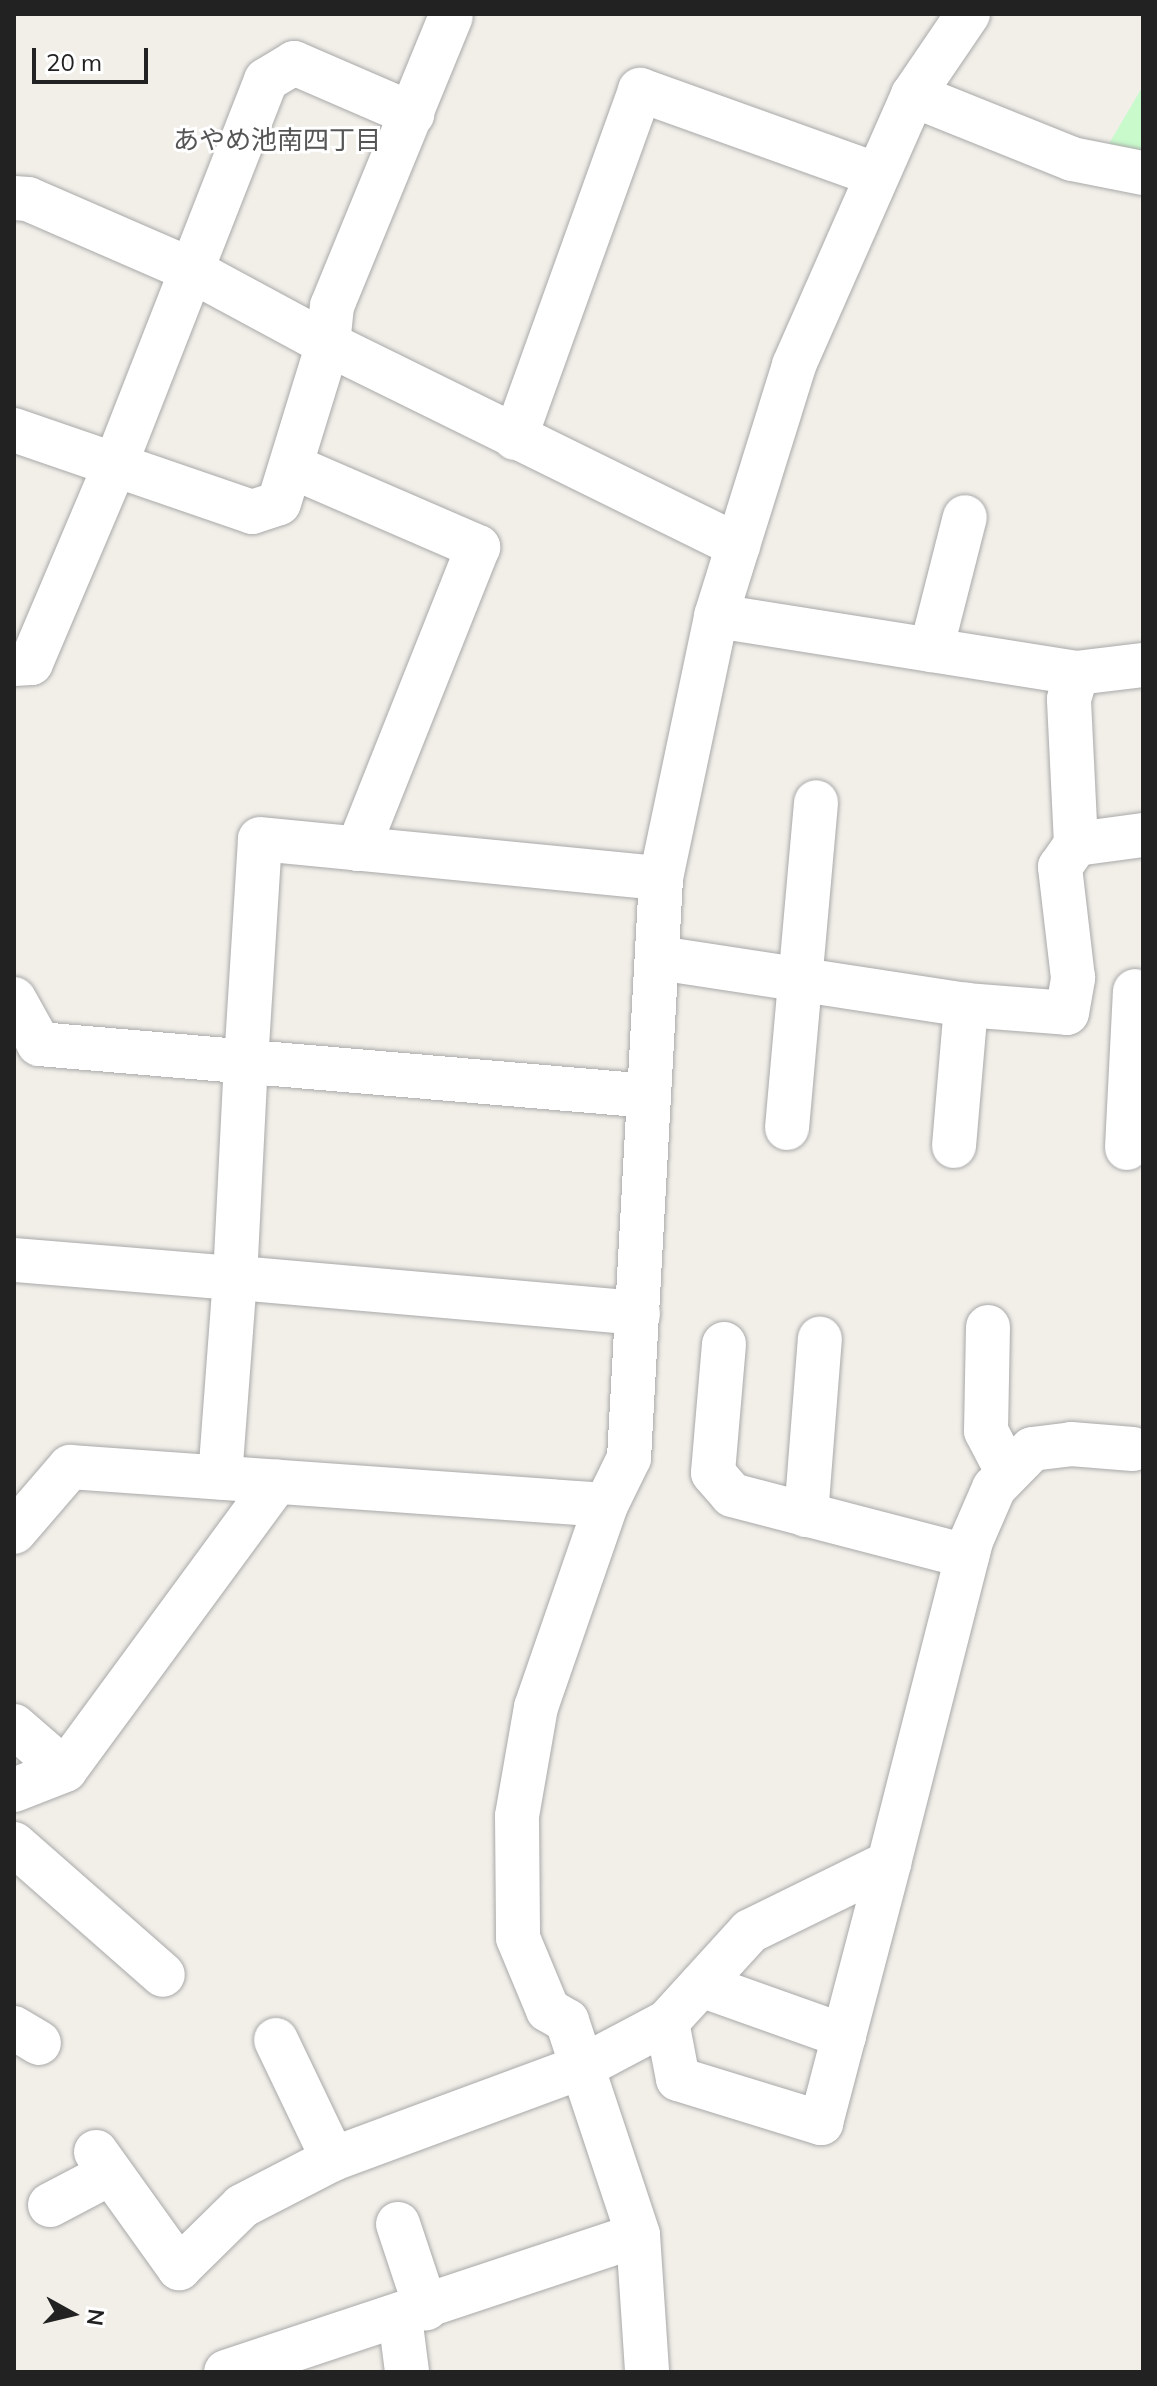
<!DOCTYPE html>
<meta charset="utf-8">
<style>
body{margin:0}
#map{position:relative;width:1157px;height:2386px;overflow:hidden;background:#f2efe9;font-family:Mulish,"Noto Sans JP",sans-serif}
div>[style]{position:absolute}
.park>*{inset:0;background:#c8facc}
.roads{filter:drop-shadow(0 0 2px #a9a9a9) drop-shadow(0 0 2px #a9a9a9)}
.minor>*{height:44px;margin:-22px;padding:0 22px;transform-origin:22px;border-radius:22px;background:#fff}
span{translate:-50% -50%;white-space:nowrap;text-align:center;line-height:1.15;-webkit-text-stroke:6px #fff;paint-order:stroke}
.neighbourhood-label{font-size:26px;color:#555}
.frame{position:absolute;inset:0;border:16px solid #222;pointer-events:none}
.north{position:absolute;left:32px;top:2274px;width:80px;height:80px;-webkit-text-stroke:6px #fff;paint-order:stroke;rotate:98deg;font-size:22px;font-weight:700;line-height:32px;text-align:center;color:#222}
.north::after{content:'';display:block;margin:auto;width:28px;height:36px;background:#222;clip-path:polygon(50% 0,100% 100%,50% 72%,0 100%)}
.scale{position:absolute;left:32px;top:48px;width:116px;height:36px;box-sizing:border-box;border:4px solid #222;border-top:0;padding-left:10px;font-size:24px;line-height:28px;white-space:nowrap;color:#222;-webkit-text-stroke:6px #fff;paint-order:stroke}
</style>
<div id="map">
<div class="park">
<i style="clip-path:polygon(1143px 86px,1143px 154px,1107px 147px)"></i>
</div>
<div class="roads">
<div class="minor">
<i style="left:913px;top:95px;width:171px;rotate:21.9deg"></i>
<i style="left:1072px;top:159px;width:72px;rotate:11.2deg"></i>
<i style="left:14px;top:198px;width:14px;rotate:4deg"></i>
<i style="left:28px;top:199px;width:178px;rotate:23.5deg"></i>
<i style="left:191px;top:270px;width:156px;rotate:28.4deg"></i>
<i style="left:328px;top:344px;width:457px;rotate:26.2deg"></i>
<i style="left:14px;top:430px;width:252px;rotate:19deg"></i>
<i style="left:252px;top:512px;width:28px;rotate:-18deg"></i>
<i style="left:279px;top:503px;width:166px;rotate:-72.9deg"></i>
<i style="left:328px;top:344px;width:38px;rotate:-84deg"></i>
<i style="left:332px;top:306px;width:313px;rotate:-67.7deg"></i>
<i style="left:515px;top:438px;width:370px;rotate:-70.2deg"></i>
<i style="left:640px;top:90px;width:250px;rotate:19.7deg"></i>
<i style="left:293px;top:467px;width:202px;rotate:23.4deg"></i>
<i style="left:478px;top:547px;width:325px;rotate:111.7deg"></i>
<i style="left:931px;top:650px;width:137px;rotate:-75.7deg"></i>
<i style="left:14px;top:664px;width:17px;rotate:-3deg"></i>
<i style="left:31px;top:663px;width:217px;rotate:-67deg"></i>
<i style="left:116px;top:463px;width:411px;rotate:-68.6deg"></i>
<i style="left:266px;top:80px;width:33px;rotate:-31deg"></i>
<i style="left:294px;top:63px;width:129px;rotate:23.4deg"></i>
<i style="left:1077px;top:673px;width:66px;rotate:-6.9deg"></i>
<i style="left:1076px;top:844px;width:68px;rotate:-7.7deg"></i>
<i style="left:659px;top:958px;width:311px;rotate:8.7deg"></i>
<i style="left:966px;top:1005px;width:101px;rotate:4.5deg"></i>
<i style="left:1067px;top:1013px;width:36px;rotate:-80deg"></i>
<i style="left:1073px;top:978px;width:112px;rotate:-96.7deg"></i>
<i style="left:1060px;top:867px;width:28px;rotate:-55deg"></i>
<i style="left:1076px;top:844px;width:145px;rotate:-92.8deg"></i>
<i style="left:1069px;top:699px;width:27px;rotate:-73deg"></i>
<i style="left:1077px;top:673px;width:365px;rotate:-171deg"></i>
<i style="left:14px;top:999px;width:51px;rotate:60.9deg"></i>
<i style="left:39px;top:1044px;width:612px;rotate:4.87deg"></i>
<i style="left:787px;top:1128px;width:327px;rotate:-84.9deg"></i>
<i style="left:954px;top:1146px;width:142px;rotate:-85.1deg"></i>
<i style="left:1127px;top:1148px;width:157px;rotate:-87.1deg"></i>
<i style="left:14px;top:1260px;width:222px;rotate:4.7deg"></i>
<i style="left:235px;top:1278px;width:200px;rotate:94.3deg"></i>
<i style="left:638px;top:1313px;width:405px;rotate:-175deg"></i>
<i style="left:235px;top:1278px;width:216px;rotate:-87.1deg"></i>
<i style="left:246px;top:1062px;width:223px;rotate:-86.4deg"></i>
<i style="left:260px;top:839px;width:403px;rotate:5.6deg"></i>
<i style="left:988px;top:1327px;width:104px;rotate:91.1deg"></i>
<i style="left:986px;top:1431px;width:47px;rotate:62.4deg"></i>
<i style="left:724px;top:1344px;width:129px;rotate:94.9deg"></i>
<i style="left:713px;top:1473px;width:29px;rotate:49deg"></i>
<i style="left:732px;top:1495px;width:243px;rotate:14.6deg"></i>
<i style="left:606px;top:1505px;width:214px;rotate:109.1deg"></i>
<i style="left:536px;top:1707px;width:111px;rotate:99.9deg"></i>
<i style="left:517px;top:1816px;width:122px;rotate:89.5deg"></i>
<i style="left:518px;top:1938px;width:78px;rotate:67.4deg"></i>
<i style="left:548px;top:2010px;width:22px;rotate:30deg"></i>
<i style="left:567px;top:2021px;width:225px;rotate:71.6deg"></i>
<i style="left:638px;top:2235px;width:137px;rotate:86.2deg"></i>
<i style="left:806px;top:1515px;width:177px;rotate:-85.5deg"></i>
<i style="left:14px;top:1532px;width:86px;rotate:-49.3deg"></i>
<i style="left:70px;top:1467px;width:537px;rotate:4.06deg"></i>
<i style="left:606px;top:1505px;width:52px;rotate:-63.9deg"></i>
<i style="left:629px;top:1458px;width:581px;rotate:-86.84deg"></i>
<i style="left:661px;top:878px;width:268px;rotate:-78.1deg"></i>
<i style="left:716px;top:616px;width:263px;rotate:-72.7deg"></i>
<i style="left:794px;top:365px;width:295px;rotate:-66.2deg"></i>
<i style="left:913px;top:95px;width:98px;rotate:-55.8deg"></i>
<i style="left:14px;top:1726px;width:67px;rotate:40.8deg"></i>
<i style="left:14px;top:1790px;width:55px;rotate:-21.4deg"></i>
<i style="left:65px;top:1770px;width:358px;rotate:-53.7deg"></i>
<i style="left:14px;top:1844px;width:198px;rotate:41.3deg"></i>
<i style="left:701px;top:1985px;width:152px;rotate:19.6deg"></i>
<i style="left:667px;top:2022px;width:58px;rotate:79.1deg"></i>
<i style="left:678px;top:2079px;width:150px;rotate:17.1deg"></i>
<i style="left:821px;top:2123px;width:269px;rotate:-75.3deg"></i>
<i style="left:14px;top:2028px;width:29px;rotate:31deg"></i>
<i style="left:276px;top:2040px;width:132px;rotate:64.4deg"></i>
<i style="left:96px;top:2152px;width:143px;rotate:54.4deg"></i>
<i style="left:179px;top:2268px;width:88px;rotate:-44.5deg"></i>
<i style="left:242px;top:2206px;width:102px;rotate:-27.3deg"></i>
<i style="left:333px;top:2159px;width:268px;rotate:-20.3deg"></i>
<i style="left:584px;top:2066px;width:94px;rotate:-27.9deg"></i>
<i style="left:667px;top:2022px;width:123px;rotate:-47.6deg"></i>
<i style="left:750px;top:1931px;width:155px;rotate:-26.1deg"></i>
<i style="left:889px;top:1863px;width:332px;rotate:-75.7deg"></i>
<i style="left:971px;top:1541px;width:58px;rotate:-66.5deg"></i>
<i style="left:994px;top:1488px;width:54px;rotate:-45.7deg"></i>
<i style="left:1032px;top:1449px;width:39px;rotate:-7deg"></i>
<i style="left:1071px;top:1444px;width:62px;rotate:4.6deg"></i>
<i style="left:50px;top:2205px;width:67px;rotate:-27.7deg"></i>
<i style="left:398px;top:2224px;width:89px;rotate:71.6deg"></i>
<i style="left:400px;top:2317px;width:55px;rotate:82.7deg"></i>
<i style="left:226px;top:2372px;width:434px;rotate:-18.4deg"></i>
</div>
</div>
<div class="neighbourhood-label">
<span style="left:277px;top:140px">あやめ池南四丁目</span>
</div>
<div class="frame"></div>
<div class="north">N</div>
<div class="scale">20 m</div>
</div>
